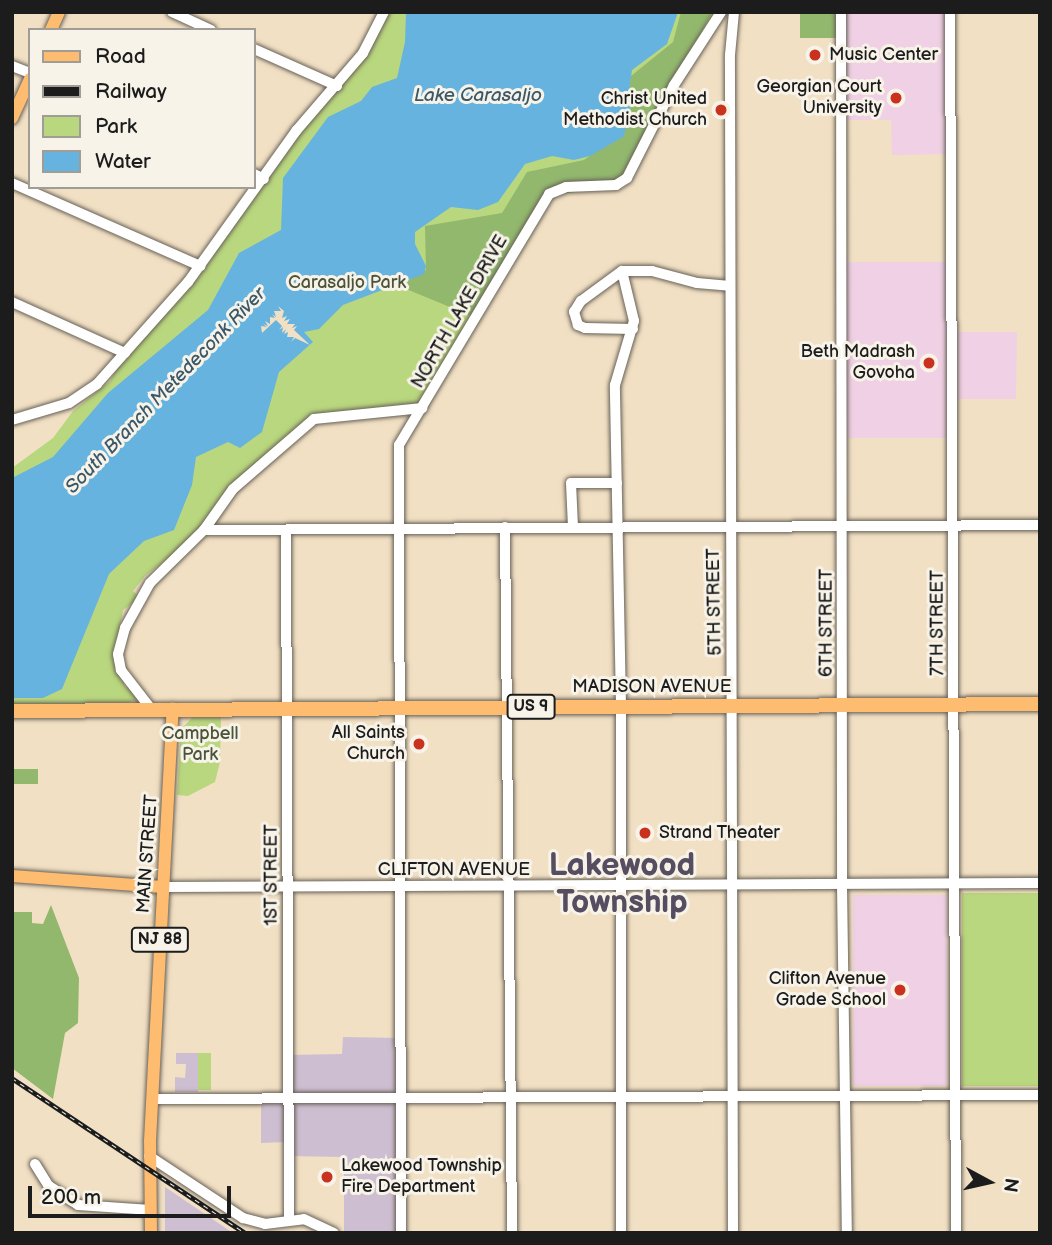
<!DOCTYPE html>
<style>
body{margin:0}
#map{position:relative;width:1052px;height:1245px;overflow:hidden;background:#f2e0c4;font-family:"Balsamiq Sans",sans-serif}
div>[style]{position:absolute}
.built>*{inset:0;background:#f0d0e4;transform-origin:0 0}
.industrial>*{inset:0;background:#cebed1}
.green>*{inset:0;background:#b9d77e;transform-origin:0 0}
.forest>*{inset:0;background:#92b86d;transform-origin:0 0}
.water>*{inset:0;background:#66b3df}
.pier>*{inset:0;background:#f2e0c4}
.roads{filter:drop-shadow(0 0 2px #676157) drop-shadow(0 0 2px #676157)}
.minor>*{height:10px;margin:-5px;padding:0 5px;transform-origin:5px;border-radius:5px;background:#fff}
.major>*{height:12px;margin:-6px;padding:0 6px;transform-origin:6px;border-radius:6px;background:#fdbc70}
.highway>*{height:14px;margin:-7px;padding:0 7px;transform-origin:7px;border-radius:7px;background:#fdbc70}
.rail>*{height:4.5px;margin-top:-2.25px;transform-origin:0;background:repeating-linear-gradient(90deg,#f7f3e8 0 5px,#1c1c1c 0 10px);box-sizing:border-box;border-block:2px solid #1c1c1c}
.dots>*{width:19px;height:19px;translate:-50% -50%;box-sizing:border-box;border:4px solid #f7f3e8;border-radius:50%}
span{translate:-50% -50%;white-space:nowrap;text-align:center;line-height:1.15;-webkit-text-stroke:6px #f7f3e8;paint-order:stroke}
.shield-label span{padding:2px 5px;background:#f7f3e8;border:2px solid;border-radius:5px;-webkit-text-stroke-width:0}
.shield-label{font-size:16px;color:#1c1c1c;font-weight:700}
.poi-label{font-size:18px;color:#1c1c1c}
.left{translate:0 -50%;text-align:left}
.right{translate:-100% -50%;text-align:right}
.park-label{font-size:18px;color:#4b5439}
.street-label{font-size:18px;color:#1c1c1c}
.water-label{font-size:19px;color:#3a586a;font-style:italic}
.town-label{font-size:32px;color:#564d60;font-weight:700}
.frame{position:absolute;inset:0;border:14px solid #1c1c1c;pointer-events:none}
.legend{position:absolute;left:28px;top:28px;width:228px;height:161px;box-sizing:border-box;background:#f7f3e8;border:2px solid #9f9d96;margin:0;padding:9px 12px;list-style:none;font-size:21px;color:#1c1c1c}
.legend li{display:flex;align-items:center;gap:14px;height:35px}
.legend b{width:35px;border:2px solid #9f9d96}
.north{position:absolute;left:954px;top:1147px;width:70px;height:70px;-webkit-text-stroke:5px #f7f3e8;paint-order:stroke;rotate:98deg;font-size:19px;font-weight:700;line-height:28px;text-align:center;color:#1c1c1c}
.north::after{content:'';display:block;margin:auto;width:24px;height:32px;background:#1c1c1c;clip-path:polygon(50% 0,100% 100%,50% 72%,0 100%)}
.scale{position:absolute;left:28px;top:1186px;width:203px;height:32px;box-sizing:border-box;border:4px solid #1c1c1c;border-top:0;padding-left:9px;font-size:21px;line-height:24px;white-space:nowrap;color:#1c1c1c;-webkit-text-stroke:5px #f7f3e8;paint-order:stroke}
</style>
<div id="map">
<div class="built">
<i style="clip-path:polygon(841px 12px,950px 12px,951px 154px,892px 155px,891px 120px,842px 120px)"></i>
<i style="clip-path:polygon(842px 262px,952px 262px,952px 332px,1017px 332px,1016px 399px,952px 399px,952px 438px,842px 438px)"></i>
<i style="left:853px;top:895px;width:94px;height:191px"></i>
</div>
<div class="industrial">
<i style="clip-path:polygon(343px 1037px,401px 1038px,402px 1233px,344px 1233px,344px 1157px,287px 1156px,287px 1142px,261px 1143px,261px 1100px,286px 1099px,286px 1055px,342px 1054px)"></i>
<i style="clip-path:polygon(176px 1053px,198px 1053px,198px 1092px,175px 1092px,175px 1077px,185px 1078px,186px 1064px,176px 1064px)"></i>
<i style="clip-path:polygon(165px 1187px,233px 1233px,165px 1233px)"></i>
</div>
<div class="green">
<i style="clip-path:polygon(384px 12px,721px 12px,674px 85px,557px 189px,422px 408px,314px 419px,235px 488px,204px 530px,145px 576px,133px 591px,140px 598px,123px 610px,114px 657px,125px 686px,142px 698px,125px 704px,12px 707px,12px 468px,53px 438px,73px 411px,110px 381px,125px 353px,337px 86px)"></i>
<i style="clip-path:polygon(193px 717px,221px 717px,220px 762px,215px 782px,188px 796px,177px 795px,181px 729px)"></i>
<i style="left:1040px;top:893px;width:193px;height:78px;rotate:90deg"></i>
<i style="left:198px;top:1053px;width:13px;height:37px"></i>
</div>
<div class="forest">
<i style="clip-path:polygon(681px 12px,712px 12px,631px 169px,613px 187px,545px 196px,474px 317px,399px 286px,426px 270px,425px 226px,502px 213px,527px 172px,584px 160px,623px 132px,631px 76px,673px 42px)"></i>
<i style="left:800px;top:12px;width:36px;height:26px"></i>
<i style="left:12px;top:769px;width:26px;height:15px"></i>
<i style="clip-path:polygon(51px 905px,79px 978px,78px 1023px,65px 1033px,53px 1099px,12px 1068px,12px 912px,32px 912px,32px 923px,43px 924px)"></i>
</div>
<div class="water">
<i style="clip-path:polygon(406px 12px,678px 12px,667px 44px,632px 70px,628px 98px,631px 115px,623px 137px,590px 156px,574px 160px,552px 156px,525px 164px,498px 202px,478px 210px,451px 207px,415px 232px,415px 244px,426px 266px,424px 274px,343px 305px,319px 329px,304px 332px,313px 342px,279px 372px,262px 432px,240px 448px,228px 442px,196px 457px,192px 485px,174px 530px,144px 541px,109px 574px,62px 689px,43px 698px,12px 698px,12px 478px,53px 457px,108px 393px,208px 310px,239px 253px,281px 230px,283px 178px,328px 117px,361px 101px,372px 87px,397px 78px,405px 42px)"></i>
</div>
<div class="pier">
<i style="clip-path:polygon(278px 306px,284px 311px,282px 318px,287px 316px,284px 321px,290px 319px,287px 324px,295px 324px,292px 328px,297px 326px,294px 330px,310px 345px,295px 338px,291px 342px,294px 337px,287px 337px,288px 332px,284px 334px,286px 329px,282px 333px,283px 327px,279px 330px,282px 326px,276px 320px,262px 333px,261px 326px,267px 327px,263px 324px,268px 326px,265px 321px,270px 324px,270px 317px,275px 318px,272px 314px,276px 317px,274px 311px,281px 311px)"></i>
</div>
<div class="roads">
<div class="minor">
<i style="left:172px;top:12px;width:43px;rotate:24.8deg"></i>
<i style="left:841px;top:12px;width:873px;rotate:89.93deg"></i>
<i style="left:842px;top:885px;width:348px;rotate:89.2deg"></i>
<i style="left:950px;top:12px;width:1221px;rotate:89.72deg"></i>
<i style="left:254px;top:49px;width:91px;rotate:24deg"></i>
<i style="left:12px;top:66px;width:19px;rotate:21deg"></i>
<i style="left:254px;top:174px;width:11px;rotate:27deg"></i>
<i style="left:12px;top:183px;width:206px;rotate:23.8deg"></i>
<i style="left:12px;top:302px;width:124px;rotate:24.3deg"></i>
<i style="left:633px;top:329px;width:48px;rotate:-178.8deg"></i>
<i style="left:585px;top:328px;width:8px;rotate:-157deg"></i>
<i style="left:578px;top:325px;width:14px;rotate:-107deg"></i>
<i style="left:574px;top:312px;width:13px;rotate:-58deg"></i>
<i style="left:581px;top:301px;width:51px;rotate:-36.2deg"></i>
<i style="left:622px;top:271px;width:30px"></i>
<i style="left:652px;top:271px;width:47px;rotate:14.9deg"></i>
<i style="left:697px;top:283px;width:33px;rotate:5deg"></i>
<i style="left:12px;top:420px;width:59px;rotate:-16.6deg"></i>
<i style="left:69px;top:403px;width:34px;rotate:-34deg"></i>
<i style="left:97px;top:384px;width:137px;rotate:-48.3deg"></i>
<i style="left:188px;top:282px;width:186px;rotate:-54.4deg"></i>
<i style="left:296px;top:131px;width:103px;rotate:-49.3deg"></i>
<i style="left:363px;top:53px;width:46px;rotate:-62.9deg"></i>
<i style="left:505px;top:527px;width:706px;rotate:89.43deg"></i>
<i style="left:573px;top:527px;width:44px;rotate:-92.6deg"></i>
<i style="left:571px;top:483px;width:46px"></i>
<i style="left:204px;top:530px;width:836px;rotate:-0.34deg"></i>
<i style="left:286px;top:530px;width:689px;rotate:89.75deg"></i>
<i style="left:152px;top:710px;width:51px;rotate:-127.8deg"></i>
<i style="left:121px;top:670px;width:16px;rotate:-101deg"></i>
<i style="left:118px;top:654px;width:27px;rotate:-75deg"></i>
<i style="left:125px;top:628px;width:51px;rotate:-60.9deg"></i>
<i style="left:150px;top:583px;width:76px;rotate:-44.5deg"></i>
<i style="left:204px;top:530px;width:50px;rotate:-54.7deg"></i>
<i style="left:233px;top:489px;width:107px;rotate:-40.8deg"></i>
<i style="left:314px;top:419px;width:109px;rotate:-5.8deg"></i>
<i style="left:163px;top:887px;width:877px;rotate:-0.26deg"></i>
<i style="left:153px;top:1099px;width:887px;rotate:-0.26deg"></i>
<i style="left:149px;top:1156px;width:113px;rotate:33.4deg"></i>
<i style="left:243px;top:1218px;width:23px;rotate:15deg"></i>
<i style="left:265px;top:1224px;width:39px;rotate:-7deg"></i>
<i style="left:304px;top:1219px;width:33px;rotate:25deg"></i>
<i style="left:35px;top:1164px;width:26px;rotate:58deg"></i>
<i style="left:49px;top:1186px;width:35px;rotate:33deg"></i>
<i style="left:78px;top:1205px;width:73px;rotate:3.9deg"></i>
<i style="left:401px;top:1233px;width:788px;rotate:-90.15deg"></i>
<i style="left:399px;top:445px;width:292px;rotate:-59.1deg"></i>
<i style="left:549px;top:194px;width:18px;rotate:-22deg"></i>
<i style="left:566px;top:187px;width:50px;rotate:-2.3deg"></i>
<i style="left:616px;top:185px;width:13px;rotate:-32deg"></i>
<i style="left:627px;top:178px;width:104px;rotate:-63.2deg"></i>
<i style="left:674px;top:85px;width:87px;rotate:-57.2deg"></i>
<i style="left:621px;top:1233px;width:527px;rotate:-90deg"></i>
<i style="left:621px;top:706px;width:321px;rotate:-91.1deg"></i>
<i style="left:615px;top:385px;width:67px;rotate:-73.5deg"></i>
<i style="left:634px;top:321px;width:51px;rotate:-103.5deg"></i>
<i style="left:733px;top:1233px;width:1178px;rotate:-90.15deg"></i>
<i style="left:730px;top:55px;width:43px;rotate:-84.7deg"></i>
</div>
<div class="major">
<i style="left:51px;top:30px;width:20px;rotate:-66deg"></i>
<i style="left:12px;top:118px;width:43px;rotate:-65.2deg"></i>
<i style="left:12px;top:876px;width:151px;rotate:4.2deg"></i>
<i style="left:151px;top:1233px;width:92px;rotate:-90.6deg"></i>
<i style="left:150px;top:1141px;width:433px;rotate:-87deg"></i>
</div>
<div class="highway">
<i style="left:12px;top:711px;width:1028px;rotate:-0.39deg"></i>
</div>
</div>
<div class="rail">
<i style="left:12px;top:1078px;width:280px;rotate:33.6deg"></i>
</div>
<div class="dots">
<i style="left:815px;top:55px;background:#c8321e"></i>
<i style="left:896px;top:98px;background:#c8321e"></i>
<i style="left:721px;top:110px;background:#c8321e"></i>
<i style="left:929px;top:363px;background:#c8321e"></i>
<i style="left:419px;top:744px;background:#c8321e"></i>
<i style="left:645px;top:833px;background:#c8321e"></i>
<i style="left:900px;top:990px;background:#c8321e"></i>
<i style="left:327px;top:1177px;background:#c8321e"></i>
</div>
<div class="shield-label">
<span style="left:531px;top:707px">US 9</span>
<span style="left:160px;top:940px">NJ 88</span>
</div>
<div class="poi-label">
<span class="left" style="left:829px;top:55px">Music Center</span>
<span class="right" style="left:882px;top:98px">Georgian Court<br>University</span>
<span class="right" style="left:707px;top:110px">Christ United<br>Methodist Church</span>
<span class="right" style="left:915px;top:363px">Beth Madrash<br>Govoha</span>
<span class="right" style="left:405px;top:744px">All Saints<br>Church</span>
<span class="left" style="left:659px;top:833px">Strand Theater</span>
<span class="right" style="left:886px;top:990px">Clifton Avenue<br>Grade School</span>
<span class="left" style="left:341px;top:1177px">Lakewood Township<br>Fire Department</span>
</div>
<div class="park-label">
<span style="left:347px;top:283px">Carasaljo Park</span>
<span style="left:200px;top:745px">Campbell<br>Park</span>
</div>
<div class="street-label">
<span style="left:460px;top:312px;rotate:-60deg">NORTH LAKE DRIVE</span>
<span style="left:715px;top:602px;rotate:-91deg">5TH STREET</span>
<span style="left:827px;top:623px;rotate:-90deg">6TH STREET</span>
<span style="left:938px;top:623px;rotate:-90deg">7TH STREET</span>
<span style="left:652px;top:687px">MADISON AVENUE</span>
<span style="left:148px;top:854px;rotate:-86deg">MAIN STREET</span>
<span style="left:454px;top:870px">CLIFTON AVENUE</span>
<span style="left:272px;top:875px;rotate:-90deg">1ST STREET</span>
</div>
<div class="water-label">
<span style="left:478px;top:96px">Lake Carasaljo</span>
<span style="left:166px;top:391px;rotate:-46deg">South Branch Metedeconk River</span>
</div>
<div class="town-label">
<span style="left:622px;top:885px">Lakewood<br>Township</span>
</div>
<div class="frame"></div>
<ul class="legend">
<li><b style="height:9px;background:#fdbc70"></b>Road</li>
<li><b style="height:9px;background:#1c1c1c"></b>Railway</li>
<li><b style="height:19px;background:#b9d77e"></b>Park</li>
<li><b style="height:19px;background:#66b3df"></b>Water</li>
</ul>
<div class="north">N</div>
<div class="scale">200 m</div>
</div>
